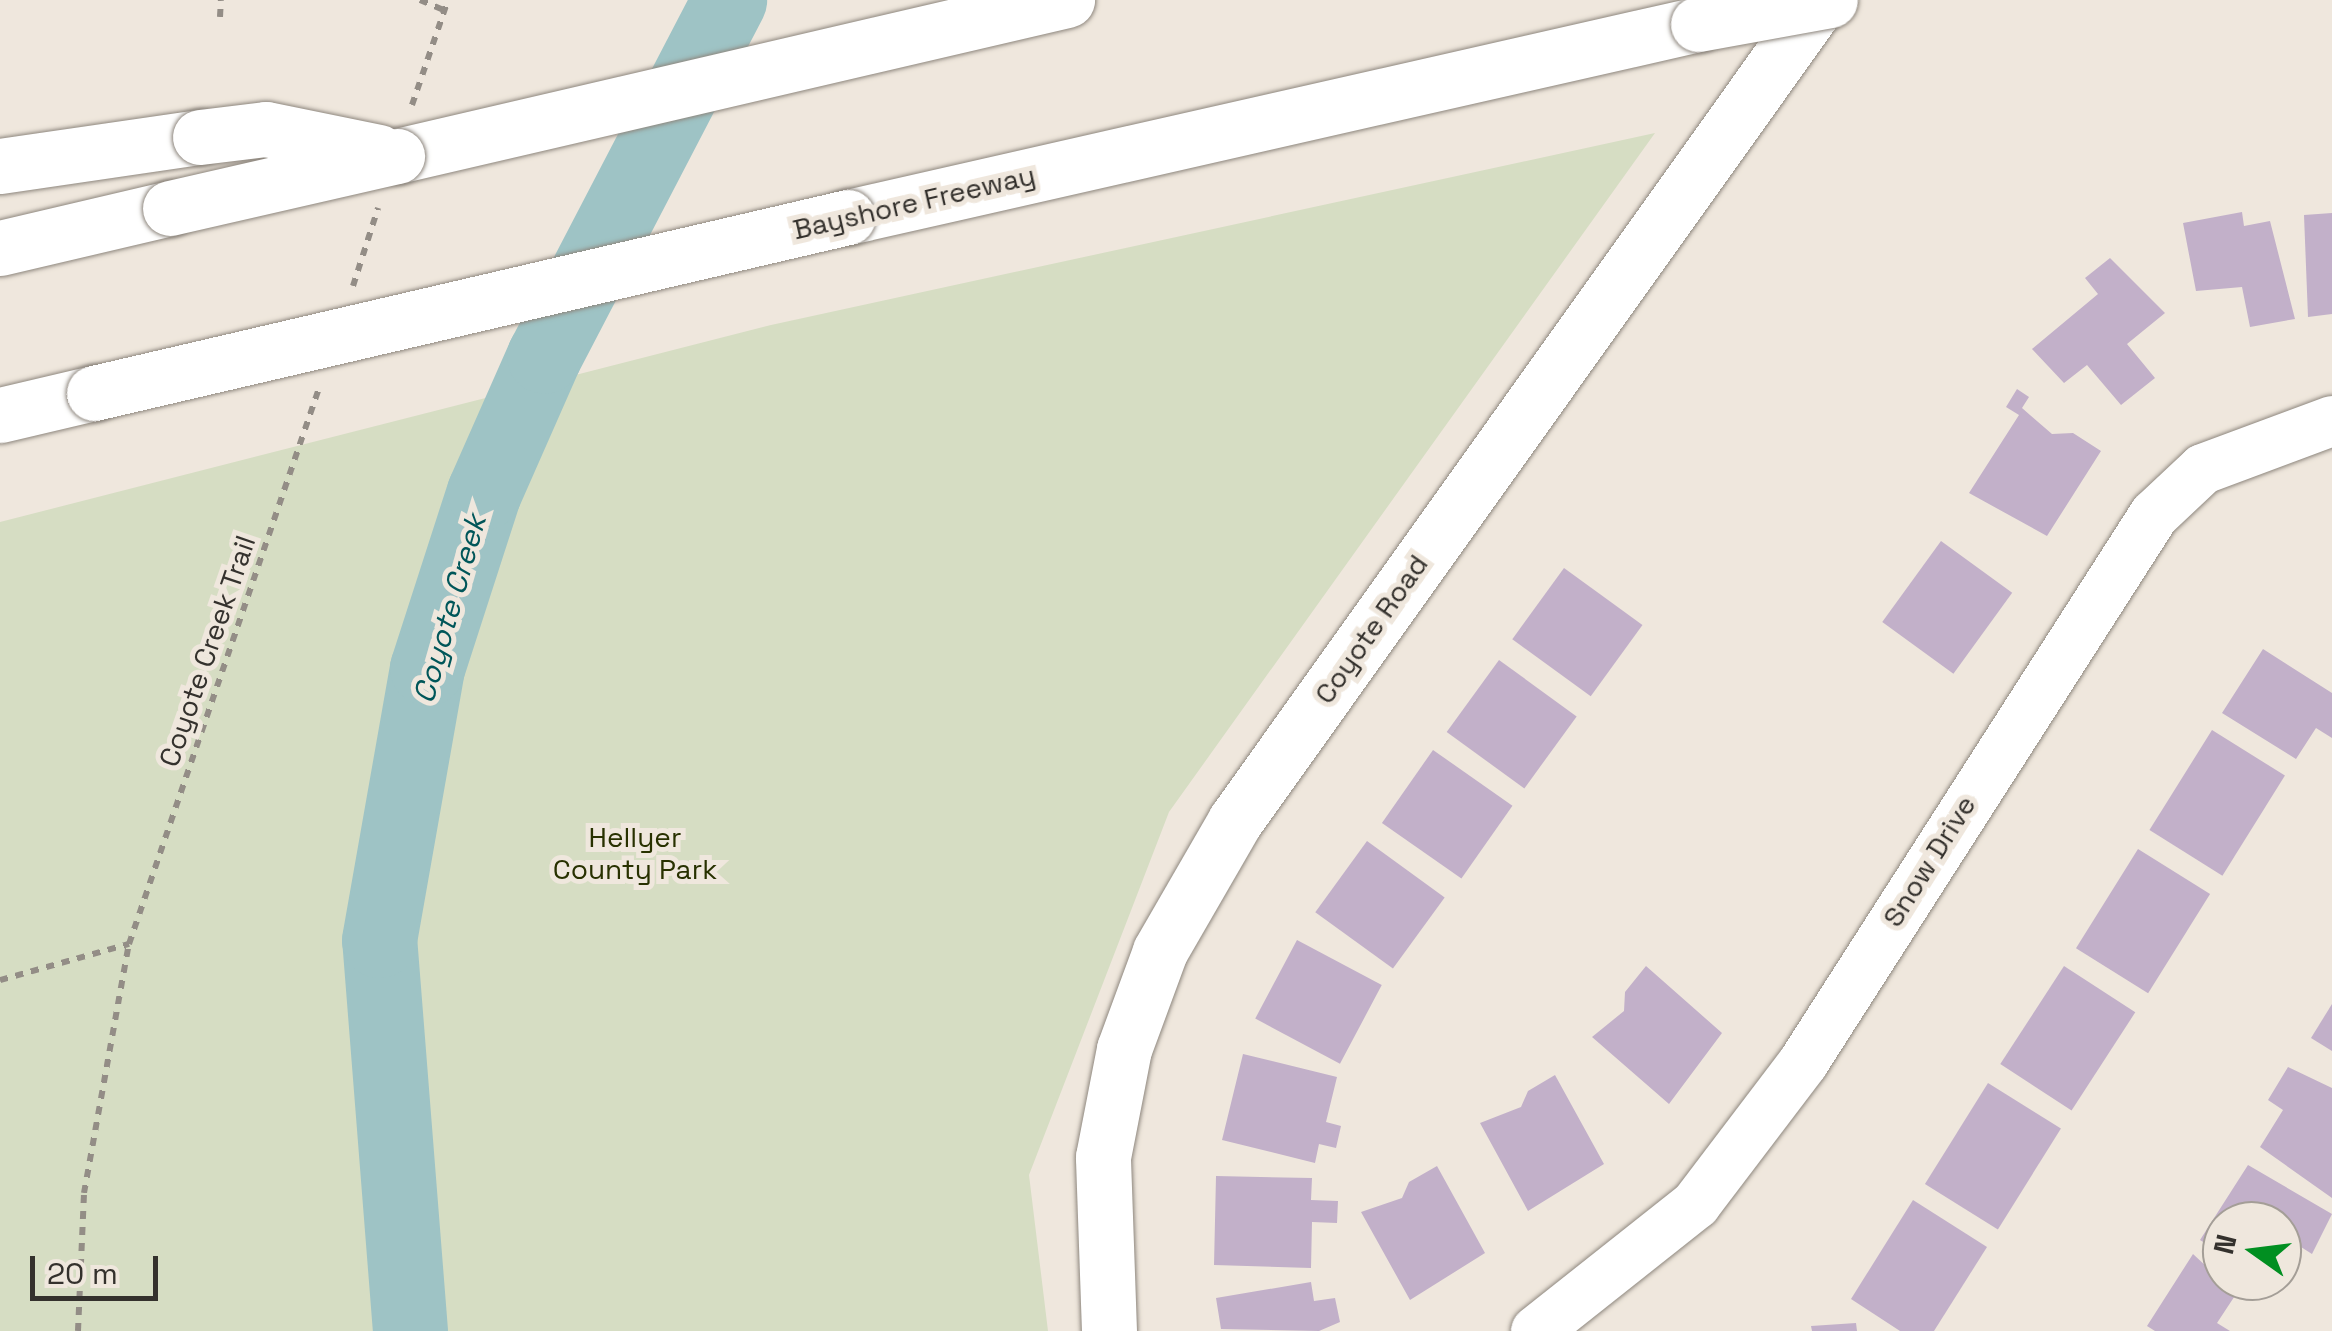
<!DOCTYPE html>
<style>
body{margin:0}
#map{position:relative;width:2332px;height:1331px;overflow:hidden;background:#efe7dd;font-family:"Space Grotesk",sans-serif}
div>[style]{position:absolute}
.green>*{inset:0;background:#d6ddc3}
.river>*{height:75px;margin:-37.5px;padding:0 37.5px;transform-origin:37.5px;border-radius:37.5px;background:#9ec3c5}
.building>*{inset:0;background:#c2b0c9;transform-origin:0 0}
.path>*{height:6px;margin-top:-3px;transform-origin:0;background:repeating-linear-gradient(90deg,#938d86 0 8px,transparent 0 16px)}
.roads{filter:drop-shadow(0 0 2px #8e877e) drop-shadow(0 0 2px #8e877e)}
.minor>*{height:50px;margin:-25px;padding:0 25px;transform-origin:25px;border-radius:25px;background:#fff}
.tertiary>*{height:55px;margin:-27.5px;padding:0 27.5px;transform-origin:27.5px;border-radius:27.5px;background:#fff}
.motorway>*{height:55px;margin:-27.5px;padding:0 27.5px;transform-origin:27.5px;border-radius:27.5px;background:#fff}
.bridges{filter:drop-shadow(0 0 2px #8e877e) drop-shadow(0 0 2px #8e877e)}
.motorway-bridge>*{height:55px;margin:-27.5px;padding:0 27.5px;transform-origin:27.5px;border-radius:27.5px;background:#fff}
span{translate:-50% -50%;white-space:nowrap;text-align:center;line-height:1.15;-webkit-text-stroke:10px #efe7dd;paint-order:stroke}
.street-label{font-size:28px;color:#34312d}
.park-label{font-size:28px;color:#283100}
.water-label{font-size:30px;color:#005659;font-style:italic}
.north{position:absolute;left:2202px;top:1201px;width:100px;height:100px;box-sizing:border-box;background:#efe7dd;border:2px solid #a49e97;border-radius:50%;rotate:284deg;font-size:28px;font-weight:700;line-height:40px;text-align:center;color:#34312d}
.north::after{content:'';display:block;margin:auto;width:35px;height:45px;background:#018f21;clip-path:polygon(50% 0,100% 100%,50% 72%,0 100%)}
.scale{position:absolute;left:30px;top:1256px;width:128px;height:45px;box-sizing:border-box;border:5px solid #34312d;border-top:0;padding-left:12px;font-size:30px;line-height:35px;white-space:nowrap;color:#34312d;-webkit-text-stroke:8px #efe7dd;paint-order:stroke}
</style>
<div id="map">
<div class="green">
<i style="clip-path:polygon(1655px 133px,1169px 812px,1029px 1175px,1048px 1331px,0 1331px,0 522px,771px 325px)"></i>
</div>
<div class="river">
<i style="left:410px;top:1331px;width:392px;rotate:-94.5deg"></i>
<i style="left:379px;top:940px;width:276px;rotate:-80deg"></i>
<i style="left:427px;top:668px;width:185px;rotate:-72.1deg"></i>
<i style="left:484px;top:492px;width:149px;rotate:-66.2deg"></i>
<i style="left:544px;top:356px;width:401px;rotate:-62.5deg"></i>
</div>
<div class="building">
<i style="clip-path:polygon(2242px 212px,2244px 226px,2270px 221px,2295px 319px,2250px 327px,2242px 287px,2196px 291px,2183px 223px)"></i>
<i style="clip-path:polygon(2332px 213px,2332px 314px,2308px 317px,2304px 215px)"></i>
<i style="clip-path:polygon(2110px 258px,2165px 313px,2127px 344px,2155px 378px,2121px 405px,2087px 365px,2064px 383px,2032px 349px,2098px 294px,2085px 278px)"></i>
<i style="clip-path:polygon(2017px 389px,2029px 397px,2022px 408px,2052px 434px,2073px 433px,2101px 451px,2047px 536px,1969px 493px,2019px 415px,2006px 407px)"></i>
<i style="left:1941px;top:541px;width:88px;height:100px;rotate:36deg"></i>
<i style="left:1564px;top:568px;width:97px;height:88px;rotate:36deg"></i>
<i style="clip-path:polygon(2263px 649px,2332px 693px,2332px 738px,2316px 728px,2296px 759px,2222px 713px)"></i>
<i style="left:1499px;top:660px;width:96px;height:89px;rotate:36deg"></i>
<i style="left:2212px;top:730px;width:86px;height:118px;rotate:32deg"></i>
<i style="left:1433px;top:750px;width:97px;height:89px;rotate:35deg"></i>
<i style="left:1367px;top:841px;width:96px;height:88px;rotate:36deg"></i>
<i style="left:2138px;top:849px;width:85px;height:117px;rotate:32deg"></i>
<i style="left:1297px;top:940px;width:96px;height:89px;rotate:28deg"></i>
<i style="clip-path:polygon(1646px 966px,1722px 1033px,1669px 1104px,1592px 1037px,1624px 1011px,1625px 992px)"></i>
<i style="left:2064px;top:966px;width:85px;height:117px;rotate:33deg"></i>
<i style="clip-path:polygon(2332px 1004px,2332px 1051px,2311px 1038px)"></i>
<i style="clip-path:polygon(1243px 1054px,1337px 1077px,1326px 1122px,1341px 1126px,1336px 1148px,1319px 1144px,1315px 1163px,1222px 1140px)"></i>
<i style="clip-path:polygon(2288px 1067px,2332px 1088px,2332px 1198px,2260px 1147px,2283px 1110px,2268px 1100px)"></i>
<i style="clip-path:polygon(1555px 1075px,1604px 1164px,1528px 1211px,1480px 1123px,1521px 1107px,1528px 1091px)"></i>
<i style="left:1988px;top:1083px;width:86px;height:119px;rotate:32deg"></i>
<i style="clip-path:polygon(2248px 1165px,2332px 1214px,2312px 1254px,2282px 1235px,2282px 1221px,2222px 1221px,2222px 1254px,2200px 1240px)"></i>
<i style="clip-path:polygon(1437px 1166px,1485px 1253px,1410px 1300px,1361px 1212px,1402px 1198px,1409px 1182px)"></i>
<i style="clip-path:polygon(1216px 1176px,1312px 1178px,1311px 1200px,1338px 1201px,1337px 1223px,1312px 1222px,1311px 1268px,1214px 1265px)"></i>
<i style="clip-path:polygon(1913px 1200px,1987px 1247px,1934px 1331px,1900px 1331px,1851px 1299px)"></i>
<i style="clip-path:polygon(2193px 1254px,2222px 1281px,2242px 1285px,2217px 1323px,2230px 1331px,2155px 1331px,2147px 1326px)"></i>
<i style="clip-path:polygon(1311px 1282px,1314px 1301px,1335px 1298px,1340px 1322px,1319px 1331px,1221px 1329px,1216px 1298px)"></i>
<i style="clip-path:polygon(1856px 1323px,1857px 1331px,1812px 1331px,1811px 1326px)"></i>
</div>
<div class="path">
<i style="left:420px;top:0;width:25px;rotate:23deg"></i>
<i style="left:220px;top:17px;width:17px;rotate:-87deg"></i>
<i style="left:412px;top:105px;width:111px;rotate:-71.1deg"></i>
<i style="left:353px;top:286px;width:82px;rotate:-72.2deg"></i>
<i style="left:0;top:980px;width:134px;rotate:-15.6deg"></i>
<i style="left:78px;top:1331px;width:138px;rotate:-87.5deg"></i>
<i style="left:84px;top:1193px;width:253px;rotate:-79.8deg"></i>
<i style="left:129px;top:944px;width:588px;rotate:-71.13deg"></i>
</div>
<div class="roads">
<div class="minor">
<i style="left:1536px;top:1331px;width:204px;rotate:-38.4deg"></i>
<i style="left:1696px;top:1204px;width:177px;rotate:-52.8deg"></i>
<i style="left:1803px;top:1063px;width:651px;rotate:-57.36deg"></i>
<i style="left:2154px;top:515px;width:67px;rotate:-43.2deg"></i>
<i style="left:2203px;top:469px;width:138px;rotate:-20.4deg"></i>
</div>
<div class="tertiary">
<i style="left:1109px;top:1331px;width:174px;rotate:-92deg"></i>
<i style="left:1103px;top:1157px;width:110px;rotate:-79deg"></i>
<i style="left:1124px;top:1049px;width:104px;rotate:-69.8deg"></i>
<i style="left:1160px;top:951px;width:150px;rotate:-60deg"></i>
<i style="left:1235px;top:821px;width:1009px;rotate:-54.48deg"></i>
</div>
<div class="motorway">
<i style="left:397px;top:156px;width:688px;rotate:-13.11deg"></i>
<i style="left:0;top:166px;width:202px;rotate:-8.3deg"></i>
<i style="left:848px;top:217px;width:872px;rotate:-12.79deg"></i>
<i style="left:0;top:248px;width:175px;rotate:-13.2deg"></i>
<i style="left:0;top:415px;width:97px;rotate:-13.2deg"></i>
</div>
</div>
<div class="bridges">
<div class="motorway-bridge">
<i style="left:1698px;top:24px;width:134px;rotate:-10.3deg"></i>
<i style="left:200px;top:137px;width:66px;rotate:-6.9deg"></i>
<i style="left:266px;top:129px;width:115px;rotate:11.5deg"></i>
<i style="left:170px;top:208px;width:233px;rotate:-12.9deg"></i>
<i style="left:94px;top:393px;width:774px;rotate:-13.14deg"></i>
</div>
</div>
<div class="street-label">
<span style="left:914px;top:202px;rotate:-13deg">Bayshore Freeway</span>
<span style="left:1371px;top:629px;rotate:-55deg">Coyote Road</span>
<span style="left:207px;top:651px;rotate:-71deg">Coyote Creek Trail</span>
<span style="left:1929px;top:861px;rotate:-58deg">Snow Drive</span>
</div>
<div class="park-label">
<span style="left:635px;top:853px">Hellyer<br>County Park</span>
</div>
<div class="water-label">
<span style="left:450px;top:609px;rotate:-74deg">Coyote Creek</span>
</div>
<div class="north">N</div>
<div class="scale">20 m</div>
</div>
